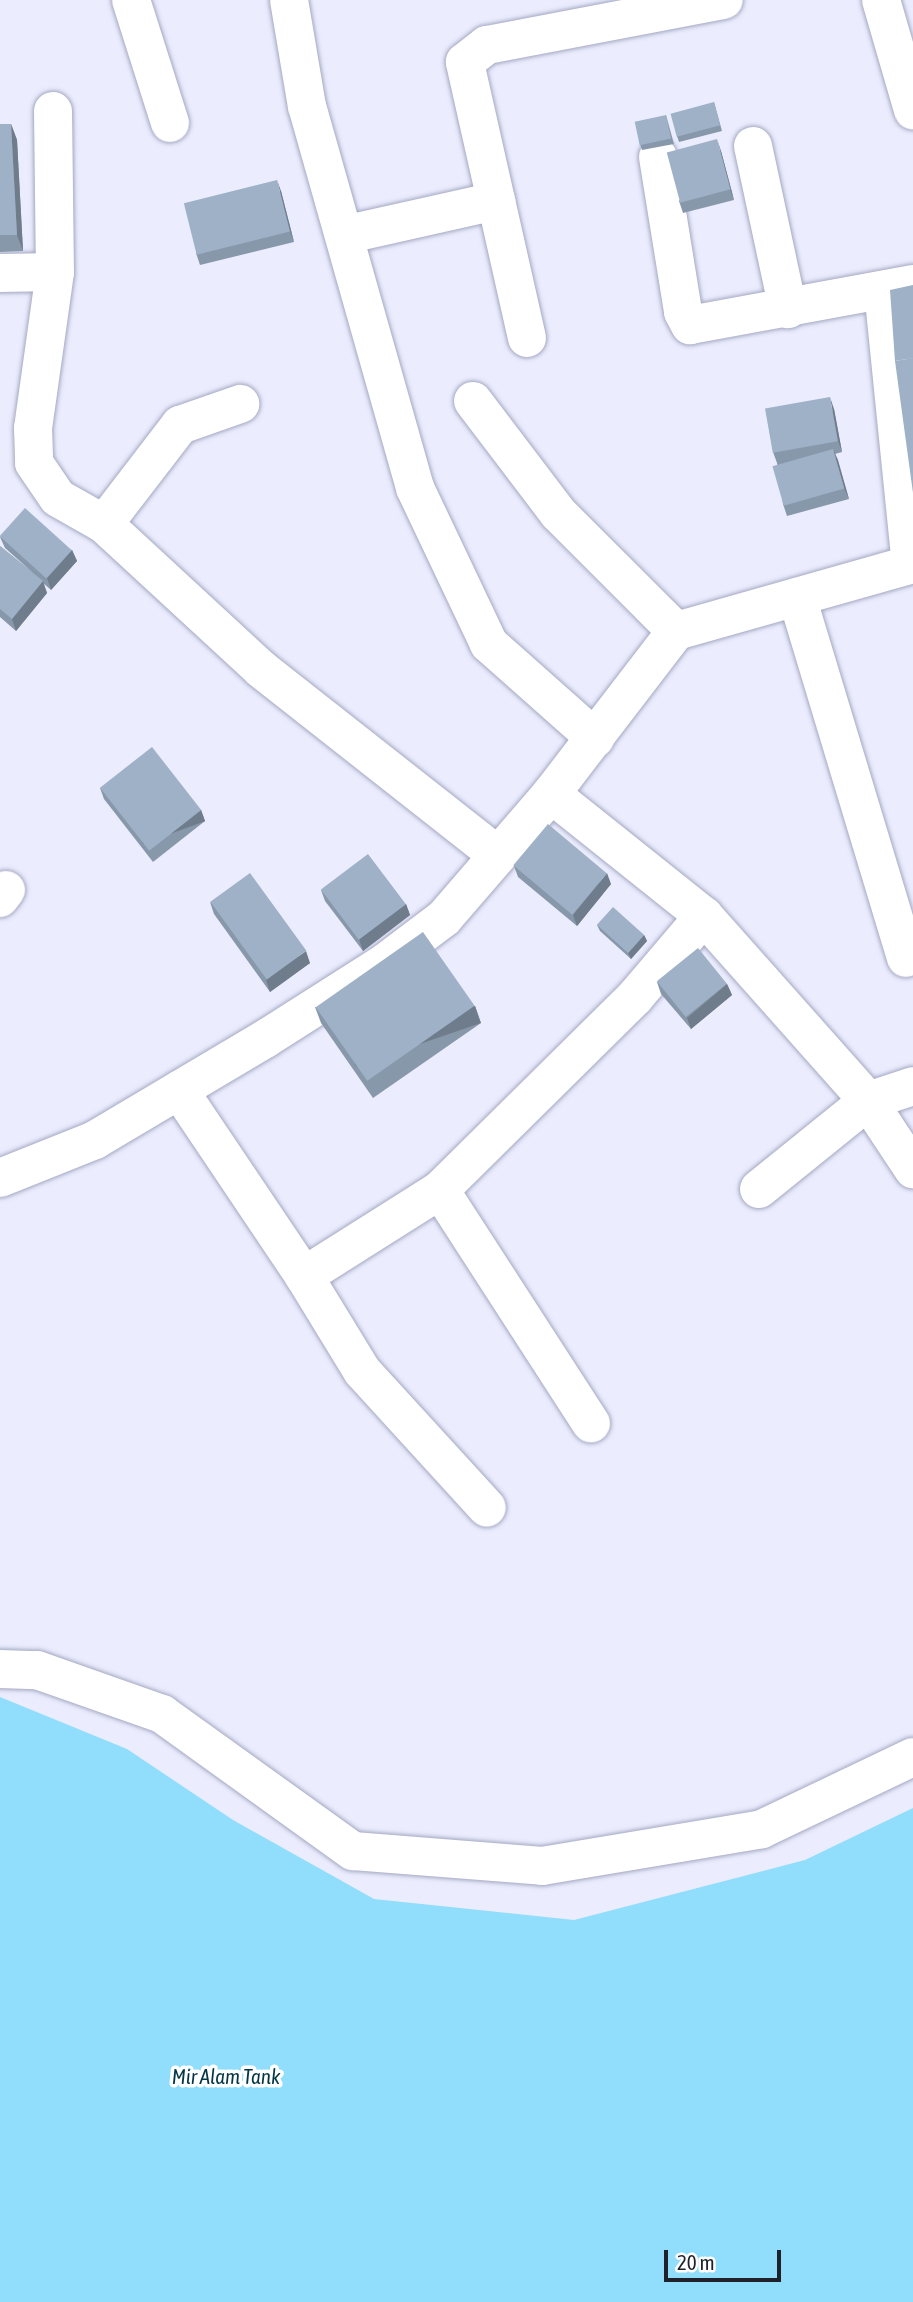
<!DOCTYPE html>
<style>
body{margin:0}
#map{position:relative;width:913px;height:2302px;overflow:hidden;background:#ebedfe;font-family:"Asap Condensed",sans-serif}
div>[style]{position:absolute}
.water>*{inset:0;background:#90ddfc}
.roads{filter:drop-shadow(0 0 2px #a4a8c2) drop-shadow(0 0 2px #a4a8c2)}
.street>*{height:38px;margin:-19px;padding:0 19px;transform-origin:19px;border-radius:19px;background:#fff}
.wall>*{inset:0;background:#8898ab}
.shaded-wall>*{inset:0;background:#6f7c8b;transform-origin:0 0}
.building>*{inset:0;background:#9eb1c7;transform-origin:0 0}
span{translate:-50% -50%;white-space:nowrap;text-align:center;line-height:1.15;-webkit-text-stroke:7px #fff;paint-order:stroke}
.water-label{font-size:21px;color:#053646;font-style:italic}
.scale{position:absolute;left:664px;top:2250px;width:117px;height:32px;box-sizing:border-box;border:4px solid #1e202a;border-top:0;padding-left:9px;font-size:21px;line-height:24px;white-space:nowrap;color:#1e202a;-webkit-text-stroke:5px #fff;paint-order:stroke}
</style>
<div id="map">
<div class="water">
<i style="clip-path:polygon(0 1697px,127px 1749px,233px 1820px,374px 1899px,574px 1920px,805px 1860px,913px 1808px,913px 2302px,0 2302px)"></i>
</div>
<div class="roads">
<div class="street">
<i style="left:131px;top:0;width:129px;rotate:72.4deg"></i>
<i style="left:289px;top:0;width:108px;rotate:80.4deg"></i>
<i style="left:307px;top:106px;width:397px;rotate:74.2deg"></i>
<i style="left:415px;top:488px;width:173px;rotate:64.6deg"></i>
<i style="left:489px;top:644px;width:142px;rotate:41.6deg"></i>
<i style="left:881px;top:0;width:115px;rotate:73.8deg"></i>
<i style="left:53px;top:111px;width:161px;rotate:89.3deg"></i>
<i style="left:55px;top:272px;width:158px;rotate:98deg"></i>
<i style="left:33px;top:428px;width:35px;rotate:88deg"></i>
<i style="left:34px;top:463px;width:42px;rotate:55.6deg"></i>
<i style="left:58px;top:498px;width:53px;rotate:29.5deg"></i>
<i style="left:104px;top:524px;width:214px;rotate:42.7deg"></i>
<i style="left:261px;top:669px;width:300px;rotate:38.2deg"></i>
<i style="left:753px;top:146px;width:167px;rotate:77.9deg"></i>
<i style="left:658px;top:157px;width:157px;rotate:80.8deg"></i>
<i style="left:683px;top:312px;width:15px;rotate:62deg"></i>
<i style="left:690px;top:325px;width:227px;rotate:-10.4deg"></i>
<i style="left:344px;top:235px;width:156px;rotate:-12.6deg"></i>
<i style="left:0;top:273px;width:55px;rotate:-1deg"></i>
<i style="left:883px;top:290px;width:276px;rotate:84.2deg"></i>
<i style="left:527px;top:338px;width:283px;rotate:-102.7deg"></i>
<i style="left:465px;top:62px;width:28px;rotate:-38deg"></i>
<i style="left:487px;top:45px;width:241px;rotate:-10.8deg"></i>
<i style="left:473px;top:401px;width:141px;rotate:52.8deg"></i>
<i style="left:558px;top:513px;width:167px;rotate:45deg"></i>
<i style="left:104px;top:524px;width:125px;rotate:-52.5deg"></i>
<i style="left:180px;top:425px;width:64px;rotate:-19.3deg"></i>
<i style="left:797px;top:597px;width:377px;rotate:73.2deg"></i>
<i style="left:551px;top:794px;width:196px;rotate:38.6deg"></i>
<i style="left:704px;top:916px;width:247px;rotate:48.4deg"></i>
<i style="left:868px;top:1101px;width:82px;rotate:56.5deg"></i>
<i style="left:0;top:898px;width:10px;rotate:-53deg"></i>
<i style="left:179px;top:1090px;width:224px;rotate:56.1deg"></i>
<i style="left:304px;top:1276px;width:111px;rotate:58.6deg"></i>
<i style="left:362px;top:1371px;width:185px;rotate:47.6deg"></i>
<i style="left:0;top:1178px;width:102px;rotate:-21.8deg"></i>
<i style="left:95px;top:1140px;width:198px;rotate:-30.7deg"></i>
<i style="left:265px;top:1039px;width:143px;rotate:-32.5deg"></i>
<i style="left:386px;top:962px;width:73px;rotate:-37.2deg"></i>
<i style="left:444px;top:918px;width:164px;rotate:-49.2deg"></i>
<i style="left:551px;top:794px;width:205px;rotate:-52.5deg"></i>
<i style="left:676px;top:631px;width:246px;rotate:-15.8deg"></i>
<i style="left:759px;top:1189px;width:140px;rotate:-38.9deg"></i>
<i style="left:868px;top:1101px;width:47px;rotate:-18.4deg"></i>
<i style="left:440px;top:1190px;width:278px;rotate:57.1deg"></i>
<i style="left:304px;top:1276px;width:161px;rotate:-32.3deg"></i>
<i style="left:440px;top:1190px;width:274px;rotate:-44.7deg"></i>
<i style="left:635px;top:997px;width:106px;rotate:-49.6deg"></i>
<i style="left:0;top:1669px;width:37px;rotate:2deg"></i>
<i style="left:37px;top:1670px;width:133px;rotate:19.4deg"></i>
<i style="left:162px;top:1714px;width:235px;rotate:35.7deg"></i>
<i style="left:353px;top:1851px;width:190px;rotate:4.5deg"></i>
<i style="left:542px;top:1866px;width:223px;rotate:-9.5deg"></i>
<i style="left:762px;top:1829px;width:167px;rotate:-25.5deg"></i>
</div>
</div>
<div class="wall">
<i style="clip-path:polygon(714px 102px,722px 131px,679px 142px,677px 136px)"></i>
<i style="clip-path:polygon(666px 115px,674px 144px,642px 150px,640px 144px)"></i>
<i style="clip-path:polygon(0 124px,11px 124px,17px 140px,23px 251px,0 252px)"></i>
<i style="clip-path:polygon(721px 151px,734px 200px,683px 213px,679px 201px)"></i>
<i style="clip-path:polygon(281px 191px,294px 242px,200px 265px,196px 253px)"></i>
<i style="clip-path:polygon(834px 409px,842px 452px,835px 454px,849px 499px,787px 516px,783px 504px,777px 463px,773px 452px)"></i>
<i style="clip-path:polygon(0 537px,72px 550px,77px 561px,51px 590px,43px 583px,47px 593px,16px 631px,0 617px,0 546px,32px 572px,5px 548px)"></i>
<i style="clip-path:polygon(100px 788px,201px 810px,205px 821px,153px 862px,104px 799px)"></i>
<i style="clip-path:polygon(514px 866px,611px 884px,577px 926px,518px 877px)"></i>
<i style="clip-path:polygon(321px 890px,406px 904px,410px 915px,363px 951px,325px 901px)"></i>
<i style="clip-path:polygon(210px 902px,310px 963px,270px 992px,214px 914px)"></i>
<i style="clip-path:polygon(597px 925px,644px 935px,647px 941px,631px 959px,600px 931px)"></i>
<i style="clip-path:polygon(657px 982px,727px 984px,732px 995px,691px 1029px,661px 994px)"></i>
<i style="clip-path:polygon(475px 1006px,481px 1023px,373px 1098px,321px 1023px,315px 1007px)"></i>
</div>
<div class="shaded-wall">
<i style="clip-path:polygon(11px 124px,17px 140px,23px 251px,17px 235px)"></i>
<i style="clip-path:polygon(717px 139px,721px 151px,734px 200px,730px 189px)"></i>
<i style="clip-path:polygon(277px 180px,281px 191px,294px 242px,290px 231px)"></i>
<i style="clip-path:polygon(830px 397px,834px 409px,842px 452px,838px 441px)"></i>
<i style="clip-path:polygon(833px 449px,838px 460px,849px 499px,844px 488px)"></i>
<i style="clip-path:polygon(72px 550px,77px 561px,51px 590px,47px 578px)"></i>
<i style="clip-path:polygon(43px 581px,47px 593px,16px 631px,12px 619px)"></i>
<i style="left:201px;top:810px;width:12px;height:66px;rotate:70deg"></i>
<i style="clip-path:polygon(607px 873px,611px 884px,577px 926px,573px 915px)"></i>
<i style="clip-path:polygon(406px 904px,410px 915px,363px 951px,359px 939px)"></i>
<i style="clip-path:polygon(644px 935px,647px 941px,631px 959px,628px 953px)"></i>
<i style="clip-path:polygon(306px 951px,310px 963px,270px 992px,266px 980px)"></i>
<i style="clip-path:polygon(727px 984px,732px 995px,691px 1029px,687px 1018px)"></i>
<i style="left:475px;top:1006px;width:18px;height:132px;rotate:71deg"></i>
</div>
<div class="building">
<i style="left:714px;top:102px;width:24px;height:45px;rotate:75deg"></i>
<i style="left:666px;top:115px;width:24px;height:32px;rotate:78deg"></i>
<i style="clip-path:polygon(0 124px,11px 124px,17px 235px,0 235px)"></i>
<i style="left:717px;top:139px;width:52px;height:52px;rotate:75deg"></i>
<i style="left:277px;top:180px;width:53px;height:96px;rotate:76deg"></i>
<i style="clip-path:polygon(913px 285px,913px 358px,895px 361px,890px 290px)"></i>
<i style="clip-path:polygon(913px 358px,913px 493px,895px 361px)"></i>
<i style="left:830px;top:397px;width:45px;height:66px;rotate:80deg"></i>
<i style="left:833px;top:449px;width:41px;height:63px;rotate:74deg"></i>
<i style="left:25px;top:508px;width:63px;height:38px;rotate:42deg"></i>
<i style="clip-path:polygon(0 546px,43px 581px,12px 619px,0 609px)"></i>
<i style="left:152px;top:747px;width:80px;height:66px;rotate:52deg"></i>
<i style="left:548px;top:824px;width:77px;height:54px;rotate:40deg"></i>
<i style="left:368px;top:854px;width:63px;height:59px;rotate:53deg"></i>
<i style="left:250px;top:873px;width:96px;height:49px;rotate:54deg"></i>
<i style="left:613px;top:907px;width:42px;height:24px;rotate:42deg"></i>
<i style="left:423px;top:932px;width:90px;height:131px;rotate:55deg"></i>
<i style="left:698px;top:948px;width:46px;height:53px;rotate:51deg"></i>
</div>
<div class="water-label">
<span style="left:226px;top:2076px">Mir Alam Tank</span>
</div>
<div class="scale">20 m</div>
</div>
